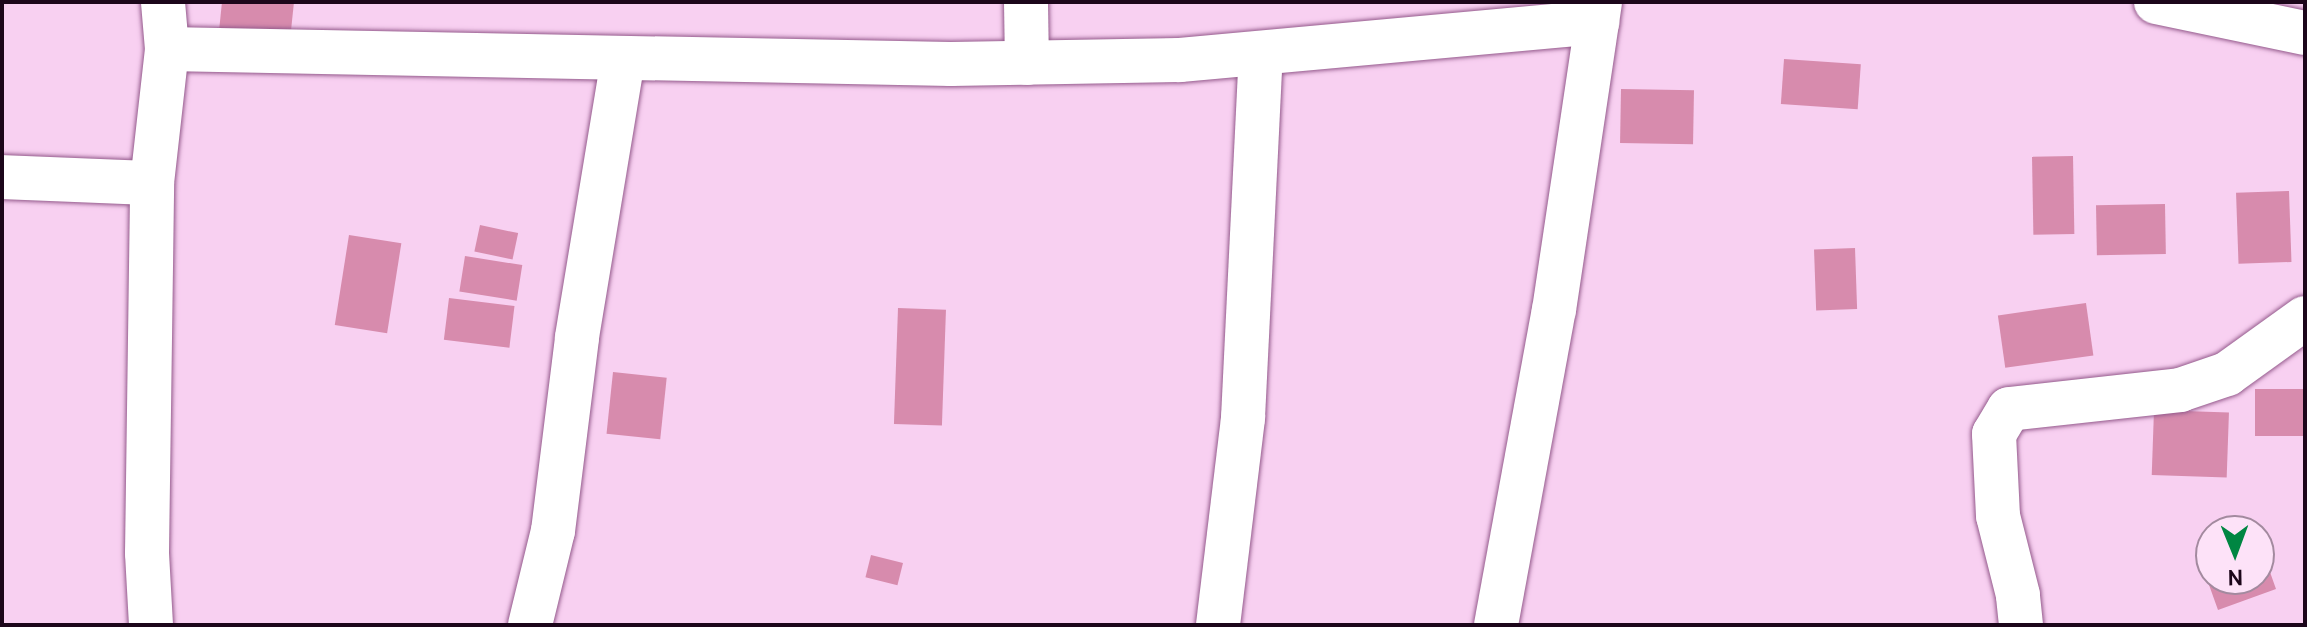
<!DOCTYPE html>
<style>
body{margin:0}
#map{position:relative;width:2307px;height:627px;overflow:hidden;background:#f8d0f1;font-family:Cabin,sans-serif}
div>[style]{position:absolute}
.building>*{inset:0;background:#d78bad;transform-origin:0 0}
.roads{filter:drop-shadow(0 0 2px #945a8c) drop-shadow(0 0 2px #945a8c)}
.minor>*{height:44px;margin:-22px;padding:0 22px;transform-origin:22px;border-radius:22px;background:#fff}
span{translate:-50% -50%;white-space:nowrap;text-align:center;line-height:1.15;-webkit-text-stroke:8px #fde2f8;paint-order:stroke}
.frame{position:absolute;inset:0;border:4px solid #1c061a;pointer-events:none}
.north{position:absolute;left:2195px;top:515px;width:80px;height:80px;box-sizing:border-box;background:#fde2f8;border:2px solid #a38a9f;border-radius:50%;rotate:179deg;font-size:22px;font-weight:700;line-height:32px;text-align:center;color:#1c061a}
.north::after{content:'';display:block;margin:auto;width:28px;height:36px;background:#008642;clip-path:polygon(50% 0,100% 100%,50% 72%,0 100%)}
</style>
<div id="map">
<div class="building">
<i style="clip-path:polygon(222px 2px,294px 2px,290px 40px,219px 31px)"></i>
<i style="left:1784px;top:59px;width:77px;height:45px;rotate:4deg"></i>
<i style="left:1621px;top:89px;width:73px;height:54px;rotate:1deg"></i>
<i style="left:2073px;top:156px;width:78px;height:41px;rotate:89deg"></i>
<i style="left:2289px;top:191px;width:71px;height:53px;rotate:88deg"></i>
<i style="left:2165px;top:204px;width:50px;height:69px;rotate:89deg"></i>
<i style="left:480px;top:225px;width:39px;height:27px;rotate:12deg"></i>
<i style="left:349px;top:235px;width:53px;height:91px;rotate:9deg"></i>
<i style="left:1855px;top:248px;width:61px;height:41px;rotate:88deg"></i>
<i style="left:465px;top:256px;width:58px;height:36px;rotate:9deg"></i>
<i style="left:449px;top:298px;width:66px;height:42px;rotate:7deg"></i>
<i style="left:2086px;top:303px;width:53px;height:89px;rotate:82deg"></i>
<i style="left:898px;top:308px;width:48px;height:116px;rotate:2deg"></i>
<i style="left:613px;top:372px;width:54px;height:62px;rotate:6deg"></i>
<i style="left:2305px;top:389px;width:47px;height:50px;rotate:90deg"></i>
<i style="left:2154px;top:410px;width:75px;height:65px;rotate:2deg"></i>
<i style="clip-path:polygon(2259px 541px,2276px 589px,2218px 610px,2199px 557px,2211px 552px,2211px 579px,2259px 579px)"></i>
<i style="left:871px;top:555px;width:33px;height:23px;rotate:14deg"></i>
</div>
<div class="roads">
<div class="minor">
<i style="left:1026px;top:2px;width:61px;rotate:89.1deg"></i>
<i style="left:2156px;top:2px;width:152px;rotate:11.8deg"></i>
<i style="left:167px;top:49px;width:784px;rotate:1.1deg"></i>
<i style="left:951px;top:64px;width:229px;rotate:-1deg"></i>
<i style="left:1180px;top:60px;width:419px;rotate:-5.2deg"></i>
<i style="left:2px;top:177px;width:150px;rotate:2.3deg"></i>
<i style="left:151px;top:625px;width:72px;rotate:-93.2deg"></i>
<i style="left:147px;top:553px;width:370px;rotate:-89.2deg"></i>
<i style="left:152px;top:183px;width:135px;rotate:-83.6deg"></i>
<i style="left:167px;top:49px;width:47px;rotate:-94.9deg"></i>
<i style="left:530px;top:625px;width:97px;rotate:-76.3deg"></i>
<i style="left:553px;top:531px;width:195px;rotate:-82.9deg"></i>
<i style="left:577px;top:337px;width:281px;rotate:-80.6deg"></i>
<i style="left:1218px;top:625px;width:209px;rotate:-83.1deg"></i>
<i style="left:1243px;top:418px;width:365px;rotate:-87.2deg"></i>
<i style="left:1496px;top:625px;width:320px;rotate:-79.6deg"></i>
<i style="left:1554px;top:310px;width:311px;rotate:-81.5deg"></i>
<i style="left:2021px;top:625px;width:30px;rotate:-96deg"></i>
<i style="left:2018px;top:595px;width:81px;rotate:-104.2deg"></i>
<i style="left:1998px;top:516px;width:82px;rotate:-92.8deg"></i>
<i style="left:1994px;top:434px;width:29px;rotate:-59deg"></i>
<i style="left:2009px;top:409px;width:172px;rotate:-6.3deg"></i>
<i style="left:2180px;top:390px;width:50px;rotate:-18.8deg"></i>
<i style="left:2227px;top:374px;width:96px;rotate:-35.7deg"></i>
</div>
</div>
<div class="frame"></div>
<div class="north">N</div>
</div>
